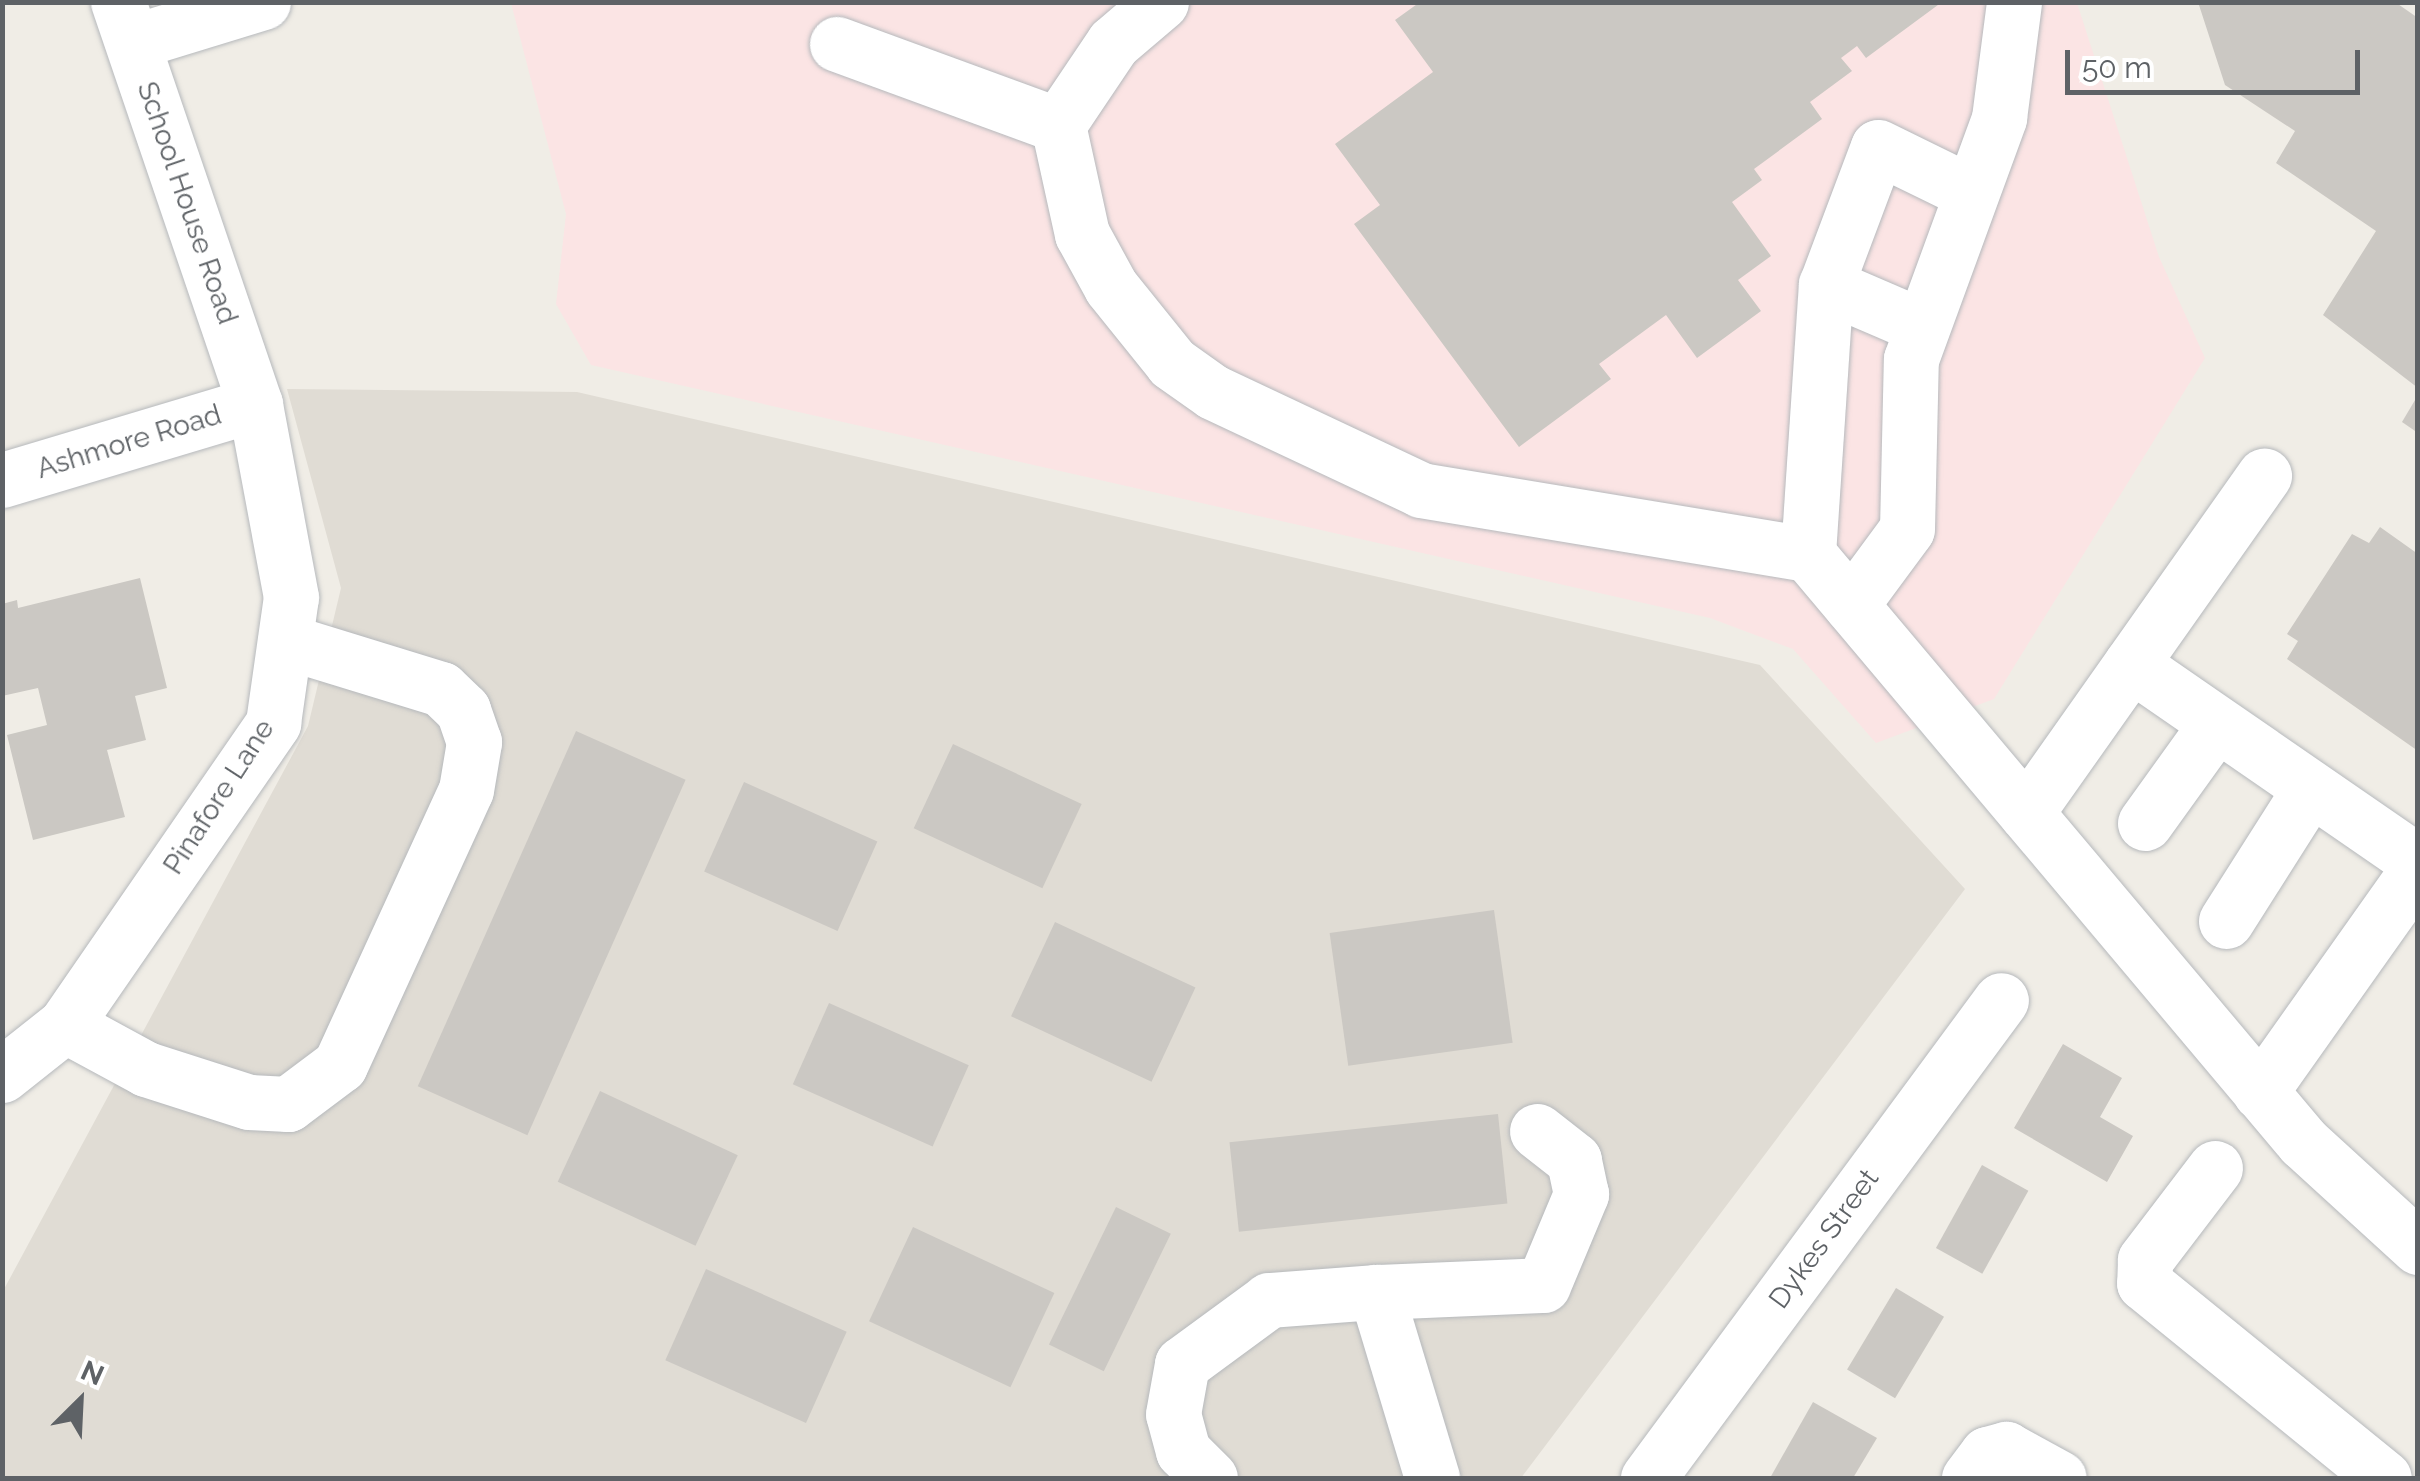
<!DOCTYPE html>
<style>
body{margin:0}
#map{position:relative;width:2420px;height:1481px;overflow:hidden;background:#f0ede6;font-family:Raleway,sans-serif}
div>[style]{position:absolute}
.education>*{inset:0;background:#e0dcd4}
.medical>*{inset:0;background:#fbe4e4}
.building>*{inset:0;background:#cbc8c3;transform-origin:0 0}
.roads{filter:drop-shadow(0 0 2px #b6b9bc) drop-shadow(0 0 2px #b6b9bc)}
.minor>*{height:55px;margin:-27.5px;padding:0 27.5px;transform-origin:27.5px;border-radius:27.5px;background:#fff}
span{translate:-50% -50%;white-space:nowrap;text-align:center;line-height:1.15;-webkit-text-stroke:9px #fff;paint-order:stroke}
.street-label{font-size:28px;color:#5e6266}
.frame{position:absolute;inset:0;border:5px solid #5e6266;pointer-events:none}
.north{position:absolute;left:30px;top:1351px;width:100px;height:100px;-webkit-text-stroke:8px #fff;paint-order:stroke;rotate:24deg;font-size:28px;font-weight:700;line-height:40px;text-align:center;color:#5e6266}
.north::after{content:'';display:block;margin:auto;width:35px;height:45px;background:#5e6266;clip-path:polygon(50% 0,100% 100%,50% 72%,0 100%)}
.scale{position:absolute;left:2065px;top:50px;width:295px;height:45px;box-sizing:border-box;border:5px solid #5e6266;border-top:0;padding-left:12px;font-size:30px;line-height:35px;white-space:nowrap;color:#5e6266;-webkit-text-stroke:8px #fff;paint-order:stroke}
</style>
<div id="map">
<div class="education">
<i style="clip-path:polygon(287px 389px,577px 392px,1760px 665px,1965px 889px,1521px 1478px,3px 1478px,3px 1291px,308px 726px,341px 588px)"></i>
</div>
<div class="medical">
<i style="clip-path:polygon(511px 3px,2077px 3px,2159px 257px,2205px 358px,1994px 699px,1876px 743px,1793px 649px,1710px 618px,591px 365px,556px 304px,566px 214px)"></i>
</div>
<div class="building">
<i style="clip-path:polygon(1420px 2px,1942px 2px,1866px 58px,1857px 46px,1841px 58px,1852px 71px,1810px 102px,1822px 119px,1754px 169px,1762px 180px,1732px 202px,1771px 256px,1738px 280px,1761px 311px,1697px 358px,1666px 315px,1599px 364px,1611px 379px,1519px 447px,1354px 224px,1380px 205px,1335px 144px,1433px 72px,1395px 20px)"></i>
<i style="clip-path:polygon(2198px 2px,2395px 2px,2418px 18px,2418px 388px,2323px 315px,2376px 231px,2276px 163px,2295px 131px,2225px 85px)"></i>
<i style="clip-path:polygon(2418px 395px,2418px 433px,2402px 422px)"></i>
<i style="clip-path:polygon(2380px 527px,2418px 554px,2418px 751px,2287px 659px,2298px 641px,2287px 634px,2352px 534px,2369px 543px)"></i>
<i style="clip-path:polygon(140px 578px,167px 688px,135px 696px,146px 740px,107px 750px,125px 817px,33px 840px,7px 735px,47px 725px,38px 688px,2px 696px,2px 604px,17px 600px,18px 608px)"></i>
<i style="left:576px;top:731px;width:120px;height:389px;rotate:24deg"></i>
<i style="left:953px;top:744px;width:142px;height:93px;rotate:25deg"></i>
<i style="left:744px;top:782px;width:146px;height:98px;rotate:24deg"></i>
<i style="left:1494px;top:910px;width:134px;height:166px;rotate:82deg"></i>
<i style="left:1055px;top:922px;width:155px;height:104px;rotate:25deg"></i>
<i style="left:829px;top:1003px;width:153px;height:89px;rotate:24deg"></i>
<i style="clip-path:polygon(2063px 1044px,2122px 1078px,2100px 1117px,2133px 1136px,2107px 1182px,2014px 1128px)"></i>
<i style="left:600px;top:1091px;width:152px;height:100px;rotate:25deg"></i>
<i style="left:1498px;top:1114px;width:90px;height:270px;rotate:84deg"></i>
<i style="left:1982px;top:1165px;width:53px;height:95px;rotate:29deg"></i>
<i style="left:1116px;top:1207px;width:61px;height:153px;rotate:26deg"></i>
<i style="left:913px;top:1227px;width:156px;height:104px;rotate:25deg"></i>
<i style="left:706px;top:1269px;width:154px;height:100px;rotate:24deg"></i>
<i style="left:1896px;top:1288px;width:56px;height:95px;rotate:31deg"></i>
<i style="clip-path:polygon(1813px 1402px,1877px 1438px,1853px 1478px,1770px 1478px)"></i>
</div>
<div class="roads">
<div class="minor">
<i style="left:1161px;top:2px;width:63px;rotate:139.5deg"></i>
<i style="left:1113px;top:43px;width:99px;rotate:123.9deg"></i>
<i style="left:1058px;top:125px;width:112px;rotate:77.6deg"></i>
<i style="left:1082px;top:234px;width:60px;rotate:61.3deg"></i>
<i style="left:1111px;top:287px;width:97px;rotate:51.2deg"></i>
<i style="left:1172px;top:363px;width:50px;rotate:35.3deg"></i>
<i style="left:1213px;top:392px;width:230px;rotate:25.2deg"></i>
<i style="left:1421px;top:490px;width:392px;rotate:9.4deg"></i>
<i style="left:1808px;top:554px;width:769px;rotate:49.91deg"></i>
<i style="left:2303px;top:1142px;width:156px;rotate:42.4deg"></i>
<i style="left:133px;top:42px;width:136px;rotate:-17.1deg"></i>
<i style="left:837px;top:44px;width:235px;rotate:20.1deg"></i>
<i style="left:1826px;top:285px;width:101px;rotate:23.3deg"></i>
<i style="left:2px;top:480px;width:264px;rotate:-16.7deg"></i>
<i style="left:1808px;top:554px;width:270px;rotate:-86.2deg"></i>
<i style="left:1826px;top:285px;width:147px;rotate:-69.4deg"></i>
<i style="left:1878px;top:147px;width:102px;rotate:26.1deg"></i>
<i style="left:1851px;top:605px;width:94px;rotate:-53.6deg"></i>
<i style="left:1907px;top:529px;width:170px;rotate:-88.7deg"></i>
<i style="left:1911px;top:359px;width:257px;rotate:-69.9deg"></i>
<i style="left:1999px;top:118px;width:117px;rotate:-82.6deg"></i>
<i style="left:2131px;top:664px;width:349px;rotate:34.6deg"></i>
<i style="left:2026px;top:813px;width:413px;rotate:-54.8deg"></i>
<i style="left:2145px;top:823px;width:118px;rotate:-54.3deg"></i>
<i style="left:2226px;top:921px;width:155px;rotate:-57.6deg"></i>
<i style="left:65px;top:1025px;width:92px;rotate:28.5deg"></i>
<i style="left:146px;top:1069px;width:108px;rotate:17.8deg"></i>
<i style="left:249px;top:1102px;width:39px;rotate:3deg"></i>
<i style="left:288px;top:1104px;width:65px;rotate:-36.9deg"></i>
<i style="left:340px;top:1065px;width:302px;rotate:-65.4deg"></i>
<i style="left:466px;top:790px;width:49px;rotate:-80.5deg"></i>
<i style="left:474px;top:742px;width:34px;rotate:-109deg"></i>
<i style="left:463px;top:710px;width:30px;rotate:-136deg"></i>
<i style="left:441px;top:689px;width:163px;rotate:-162.9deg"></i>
<i style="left:2px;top:1075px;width:80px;rotate:-38.4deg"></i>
<i style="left:65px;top:1025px;width:367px;rotate:-55.4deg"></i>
<i style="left:273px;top:723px;width:127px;rotate:-81.9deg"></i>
<i style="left:291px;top:597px;width:196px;rotate:-100.6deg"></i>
<i style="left:255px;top:404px;width:425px;rotate:-108.8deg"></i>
<i style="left:2260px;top:1092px;width:273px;rotate:-54.7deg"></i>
<i style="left:2215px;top:1168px;width:116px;rotate:127.3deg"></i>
<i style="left:2145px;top:1260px;width:23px;rotate:92deg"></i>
<i style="left:2144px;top:1283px;width:309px;rotate:39.1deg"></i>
<i style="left:1376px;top:1292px;width:167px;rotate:-2.4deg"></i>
<i style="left:1543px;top:1285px;width:99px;rotate:-67.3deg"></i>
<i style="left:1581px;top:1194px;width:35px;rotate:-102deg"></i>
<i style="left:1574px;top:1160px;width:47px;rotate:-141.9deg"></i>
<i style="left:1210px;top:1478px;width:38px;rotate:-135deg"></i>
<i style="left:1183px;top:1451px;width:38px;rotate:-105deg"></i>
<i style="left:1173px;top:1414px;width:51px;rotate:-79.8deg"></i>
<i style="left:1182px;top:1364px;width:108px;rotate:-36.3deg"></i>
<i style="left:1269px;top:1300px;width:107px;rotate:-4.3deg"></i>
<i style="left:1376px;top:1292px;width:194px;rotate:73.2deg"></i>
<i style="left:1648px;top:1478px;width:594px;rotate:-53.55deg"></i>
<i style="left:1969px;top:1478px;width:30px;rotate:-53deg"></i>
<i style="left:1987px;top:1454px;width:20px;rotate:-15deg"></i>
<i style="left:2006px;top:1449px;width:60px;rotate:28.7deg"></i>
</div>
</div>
<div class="street-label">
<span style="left:187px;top:203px;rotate:71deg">School House Road</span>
<span style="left:129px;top:442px;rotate:-17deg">Ashmore Road</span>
<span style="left:219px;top:797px;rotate:-57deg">Pinafore Lane</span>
<span style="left:1824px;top:1239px;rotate:-54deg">Dykes Street</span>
</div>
<div class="frame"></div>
<div class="north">N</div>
<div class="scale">50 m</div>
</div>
